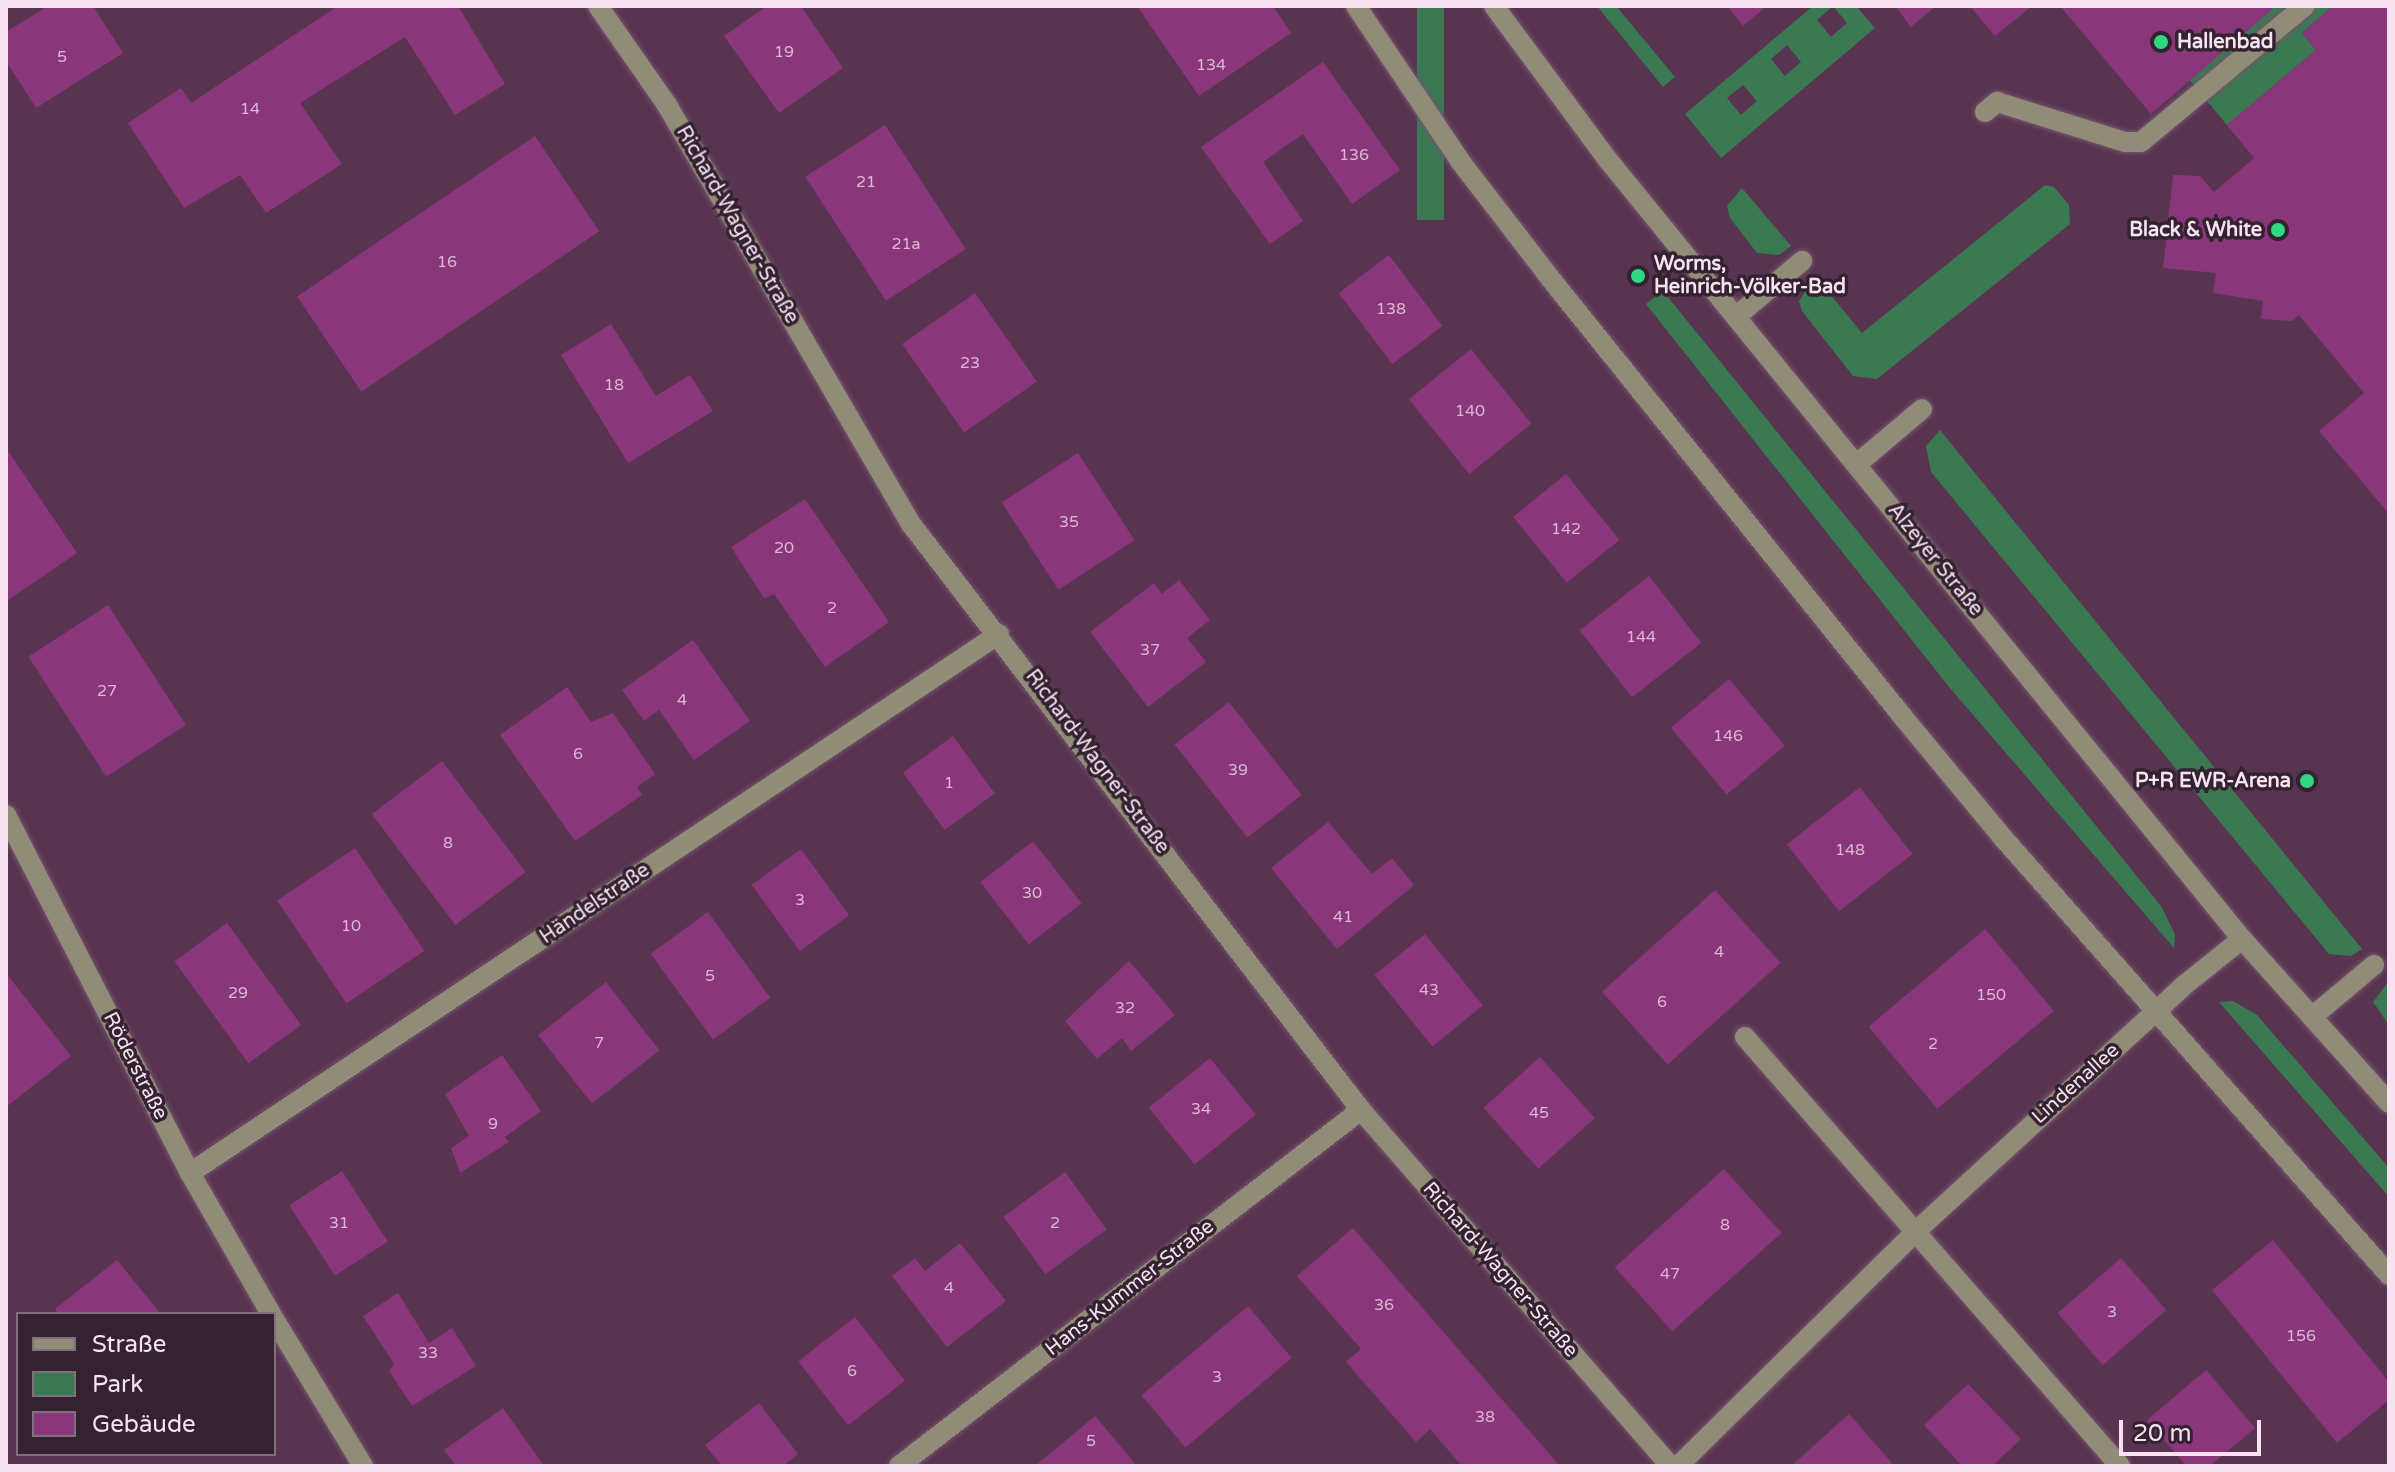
<!DOCTYPE html>
<meta charset="utf-8">
<style>
body{margin:0}
#map{position:relative;width:2395px;height:1472px;overflow:hidden;background:#583450;font-family:"Varela Round",sans-serif}
div>[style]{position:absolute}
.green>*{inset:0;background:#3b7953;transform-origin:0 0}
.building>*{inset:0;background:#8a367b;transform-origin:0 0}
.roads{filter:drop-shadow(0 0 2px #75536d) drop-shadow(0 0 2px #75536d)}
.minor>*{height:20px;margin:-10px;padding:0 10px;transform-origin:10px;border-radius:10px;background:#918c78}
.dots>*{width:22px;height:22px;translate:-50% -50%;box-sizing:border-box;border:4px solid #33222f;border-radius:50%}
span{translate:-50% -50%;white-space:nowrap;text-align:center;line-height:1.15;-webkit-text-stroke:7px #33222f;paint-order:stroke}
.number-label{font-size:16px;color:#dcb7d4}
.number-label span{-webkit-text-stroke-width:0}
.poi-label{font-size:20px;color:#f8e2f2;font-weight:700}
.left{translate:0 -50%;text-align:left}
.right{translate:-100% -50%;text-align:right}
.street-label{font-size:20px;color:#f8e2f2}
.frame{position:absolute;inset:0;border:8px solid #f8e2f2;pointer-events:none}
.legend{position:absolute;left:16px;top:1312px;width:260px;height:144px;box-sizing:border-box;background:#33222f;border:2px solid #826f7d;margin:0;padding:10px 14px;list-style:none;font-size:24px;color:#f8e2f2}
.legend li{display:flex;align-items:center;gap:16px;height:40px}
.legend b{width:40px;border:2px solid #826f7d}
.scale{position:absolute;left:2119px;top:1420px;width:142px;height:36px;box-sizing:border-box;border:4px solid #f8e2f2;border-top:0;padding-left:10px;font-size:24px;line-height:28px;white-space:nowrap;color:#f8e2f2;-webkit-text-stroke:6px #33222f;paint-order:stroke}
</style>
<div id="map">
<div class="green">
<i style="left:1417px;top:6px;width:27px;height:214px"></i>
<i style="clip-path:polygon(1597px 6px,1616px 6px,1675px 77px,1663px 87px)"></i>
<i style="clip-path:polygon(evenodd,1813px 6px,1833px 6px,1817px 20px,1831px 37px,1847px 23px,1833px 6px,1856px 6px,1875px 28px,1721px 158px,1685px 114px,1813px 6px,1787px 45px,1801px 62px,1785px 76px,1771px 59px,1787px 45px,1813px 6px,1743px 85px,1757px 101px,1741px 115px,1727px 98px,1743px 85px)"></i>
<i style="clip-path:polygon(2060px 6px,2333px 6px,2302px 33px,2316px 50px,2227px 125px,2188px 78px)"></i>
<i style="clip-path:polygon(2045px 185px,2054px 187px,2069px 205px,2070px 224px,1877px 379px,1853px 376px,1802px 311px,1799px 301px,1815px 276px,1862px 333px)"></i>
<i style="clip-path:polygon(1742px 188px,1791px 246px,1779px 255px,1757px 253px,1730px 218px,1727px 206px)"></i>
<i style="clip-path:polygon(1663px 291px,2161px 906px,2175px 934px,2174px 948px,1949px 687px,1646px 304px)"></i>
<i style="clip-path:polygon(1940px 430px,2362px 949px,2351px 956px,2329px 954px,1931px 472px,1926px 446px)"></i>
<i style="clip-path:polygon(2388px 982px,2389px 984px,2389px 1025px,2373px 1002px)"></i>
<i style="clip-path:polygon(2233px 1001px,2257px 1015px,2389px 1168px,2389px 1197px,2219px 1002px)"></i>
</div>
<div class="building">
<i style="clip-path:polygon(48px 6px,93px 6px,123px 53px,36px 108px,6px 61px,6px 32px)"></i>
<i style="clip-path:polygon(338px 6px,458px 6px,505px 84px,455px 115px,405px 37px,300px 103px,342px 164px,266px 213px,240px 175px,184px 208px,128px 123px,181px 88px,191px 103px)"></i>
<i style="clip-path:polygon(767px 6px,801px 6px,843px 68px,779px 113px,724px 36px)"></i>
<i style="clip-path:polygon(1137px 6px,1273px 6px,1291px 33px,1199px 96px)"></i>
<i style="clip-path:polygon(1727px 6px,1767px 6px,1743px 26px)"></i>
<i style="clip-path:polygon(1895px 6px,1936px 6px,1911px 27px)"></i>
<i style="clip-path:polygon(1970px 6px,2032px 6px,1995px 36px)"></i>
<i style="clip-path:polygon(2060px 6px,2276px 6px,2151px 114px)"></i>
<i style="clip-path:polygon(2333px 6px,2389px 6px,2389px 514px,2319px 431px,2364px 393px,2299px 315px,2292px 321px,2261px 319px,2263px 301px,2213px 293px,2216px 273px,2163px 268px,2173px 175px,2200px 176px,2214px 192px,2254px 158px,2227px 125px,2316px 50px,2302px 33px)"></i>
<i style="clip-path:polygon(1323px 62px,1400px 170px,1352px 204px,1303px 134px,1263px 162px,1303px 221px,1270px 244px,1201px 147px)"></i>
<i style="left:885px;top:125px;width:148px;height:95px;rotate:57deg"></i>
<i style="left:535px;top:136px;width:115px;height:287px;rotate:56deg"></i>
<i style="left:1389px;top:255px;width:89px;height:63px;rotate:53deg"></i>
<i style="left:975px;top:293px;width:108px;height:89px;rotate:55deg"></i>
<i style="clip-path:polygon(611px 324px,656px 396px,690px 375px,713px 411px,628px 463px,561px 355px)"></i>
<i style="left:1471px;top:349px;width:96px;height:80px;rotate:51deg"></i>
<i style="clip-path:polygon(6px 448px,77px 553px,8px 600px,6px 598px)"></i>
<i style="left:1078px;top:453px;width:104px;height:91px;rotate:57deg"></i>
<i style="left:1566px;top:474px;width:85px;height:68px;rotate:51deg"></i>
<i style="clip-path:polygon(805px 499px,889px 622px,825px 667px,774px 594px,764px 598px,731px 547px)"></i>
<i style="left:1649px;top:576px;width:85px;height:88px;rotate:52deg"></i>
<i style="clip-path:polygon(1179px 580px,1210px 620px,1187px 638px,1206px 662px,1148px 707px,1090px 632px,1154px 583px,1162px 594px)"></i>
<i style="left:108px;top:605px;width:143px;height:95px;rotate:57deg"></i>
<i style="clip-path:polygon(693px 640px,750px 721px,694px 760px,659px 710px,644px 721px,622px 690px)"></i>
<i style="left:1729px;top:679px;width:87px;height:76px;rotate:50deg"></i>
<i style="clip-path:polygon(567px 687px,591px 722px,613px 713px,655px 774px,637px 787px,642px 795px,575px 841px,500px 735px)"></i>
<i style="left:1229px;top:702px;width:118px;height:69px;rotate:52deg"></i>
<i style="left:953px;top:736px;width:71px;height:62px;rotate:54deg"></i>
<i style="left:442px;top:761px;width:139px;height:88px;rotate:53deg"></i>
<i style="left:1860px;top:787px;width:85px;height:93px;rotate:52deg"></i>
<i style="clip-path:polygon(1328px 822px,1372px 874px,1392px 858px,1414px 885px,1337px 949px,1271px 868px)"></i>
<i style="left:1033px;top:841px;width:79px;height:67px;rotate:52deg"></i>
<i style="left:355px;top:848px;width:124px;height:94px;rotate:56deg"></i>
<i style="left:801px;top:849px;width:82px;height:61px;rotate:54deg"></i>
<i style="left:1715px;top:890px;width:98px;height:152px;rotate:48deg"></i>
<i style="left:708px;top:912px;width:106px;height:71px;rotate:54deg"></i>
<i style="left:227px;top:923px;width:126px;height:65px;rotate:54deg"></i>
<i style="left:1985px;top:929px;width:107px;height:152px;rotate:50deg"></i>
<i style="left:1425px;top:934px;width:92px;height:65px;rotate:51deg"></i>
<i style="clip-path:polygon(1129px 961px,1175px 1015px,1131px 1051px,1122px 1038px,1097px 1059px,1065px 1021px)"></i>
<i style="clip-path:polygon(6px 973px,71px 1056px,6px 1107px)"></i>
<i style="left:606px;top:982px;width:87px;height:86px;rotate:52deg"></i>
<i style="clip-path:polygon(502px 1055px,541px 1111px,505px 1137px,509px 1142px,460px 1173px,451px 1148px,469px 1136px,445px 1094px)"></i>
<i style="left:1540px;top:1057px;width:82px;height:76px;rotate:48deg"></i>
<i style="left:1210px;top:1058px;width:73px;height:79px;rotate:51deg"></i>
<i style="left:1724px;top:1169px;width:86px;height:147px;rotate:48deg"></i>
<i style="left:342px;top:1171px;width:84px;height:63px;rotate:57deg"></i>
<i style="left:1065px;top:1172px;width:71px;height:76px;rotate:54deg"></i>
<i style="clip-path:polygon(1353px 1228px,1560px 1466px,1462px 1466px,1430px 1429px,1416px 1442px,1346px 1362px,1361px 1349px,1297px 1276px)"></i>
<i style="clip-path:polygon(2273px 1240px,2389px 1382px,2389px 1400px,2337px 1443px,2212px 1290px)"></i>
<i style="clip-path:polygon(960px 1243px,1006px 1301px,947px 1347px,892px 1276px,915px 1258px,925px 1271px)"></i>
<i style="left:2121px;top:1258px;width:69px;height:84px;rotate:49deg"></i>
<i style="clip-path:polygon(117px 1260px,161px 1314px,58px 1314px,55px 1309px)"></i>
<i style="clip-path:polygon(398px 1293px,429px 1343px,452px 1328px,476px 1366px,412px 1406px,389px 1371px,394px 1364px,363px 1316px)"></i>
<i style="left:1248px;top:1306px;width:68px;height:139px;rotate:50deg"></i>
<i style="left:855px;top:1317px;width:81px;height:72px;rotate:52deg"></i>
<i style="clip-path:polygon(2206px 1370px,2255px 1428px,2210px 1466px,2186px 1466px,2147px 1420px)"></i>
<i style="clip-path:polygon(1968px 1384px,2021px 1439px,1992px 1466px,1962px 1466px,1924px 1425px)"></i>
<i style="clip-path:polygon(759px 1403px,798px 1454px,783px 1466px,722px 1466px,705px 1445px)"></i>
<i style="clip-path:polygon(503px 1408px,544px 1466px,456px 1466px,444px 1450px)"></i>
<i style="clip-path:polygon(1849px 1414px,1892px 1463px,1888px 1466px,1791px 1466px)"></i>
<i style="clip-path:polygon(1095px 1416px,1137px 1466px,1035px 1466px)"></i>
</div>
<div class="roads">
<div class="minor">
<i style="left:598px;top:6px;width:121px;rotate:55.1deg"></i>
<i style="left:667px;top:105px;width:485px;rotate:59.8deg"></i>
<i style="left:911px;top:524px;width:739px;rotate:52.48deg"></i>
<i style="left:1361px;top:1110px;width:471px;rotate:49deg"></i>
<i style="left:1356px;top:6px;width:187px;rotate:56.1deg"></i>
<i style="left:1460px;top:161px;width:148px;rotate:52.4deg"></i>
<i style="left:1550px;top:278px;width:563px;rotate:51.2deg"></i>
<i style="left:1903px;top:717px;width:158px;rotate:50.4deg"></i>
<i style="left:2004px;top:839px;width:582px;rotate:48.55deg"></i>
<i style="left:1494px;top:6px;width:192px;rotate:53.5deg"></i>
<i style="left:1608px;top:160px;width:1004px;rotate:50.86deg"></i>
<i style="left:2242px;top:939px;width:220px;rotate:48.1deg"></i>
<i style="left:1985px;top:112px;width:16px;rotate:-40deg"></i>
<i style="left:1997px;top:102px;width:134px;rotate:17.4deg"></i>
<i style="left:2125px;top:142px;width:16px"></i>
<i style="left:2141px;top:142px;width:213px;rotate:-39.7deg"></i>
<i style="left:1738px;top:315px;width:84px;rotate:-40.2deg"></i>
<i style="left:1857px;top:464px;width:85px;rotate:-40.2deg"></i>
<i style="left:6px;top:815px;width:403px;rotate:62.8deg"></i>
<i style="left:190px;top:1173px;width:163px;rotate:60.1deg"></i>
<i style="left:2312px;top:1017px;width:81px;rotate:-40deg"></i>
<i style="left:1745px;top:1037px;width:570px;rotate:48.84deg"></i>
<i style="left:190px;top:1173px;width:972px;rotate:-33.67deg"></i>
<i style="left:274px;top:1319px;width:172px;rotate:58.8deg"></i>
<i style="left:899px;top:1466px;width:583px;rotate:-37.62deg"></i>
<i style="left:1678px;top:1466px;width:332px;rotate:-44.6deg"></i>
<i style="left:1914px;top:1233px;width:364px;rotate:-42.5deg"></i>
<i style="left:2182px;top:987px;width:77px;rotate:-38.7deg"></i>
</div>
</div>
<div class="dots">
<i style="left:2161px;top:42px;background:#31d882"></i>
<i style="left:2278px;top:230px;background:#31d882"></i>
<i style="left:1638px;top:276px;background:#31d882"></i>
<i style="left:2307px;top:781px;background:#31d882"></i>
</div>
<div class="number-label">
<span style="left:784px;top:52px">19</span>
<span style="left:62px;top:57px">5</span>
<span style="left:1211px;top:65px">134</span>
<span style="left:250px;top:109px">14</span>
<span style="left:1354px;top:155px">136</span>
<span style="left:866px;top:182px">21</span>
<span style="left:906px;top:244px">21a</span>
<span style="left:447px;top:262px">16</span>
<span style="left:1391px;top:309px">138</span>
<span style="left:970px;top:363px">23</span>
<span style="left:614px;top:385px">18</span>
<span style="left:1470px;top:411px">140</span>
<span style="left:1069px;top:522px">35</span>
<span style="left:1566px;top:529px">142</span>
<span style="left:784px;top:548px">20</span>
<span style="left:832px;top:608px">2</span>
<span style="left:1641px;top:637px">144</span>
<span style="left:1150px;top:650px">37</span>
<span style="left:107px;top:691px">27</span>
<span style="left:682px;top:700px">4</span>
<span style="left:1728px;top:736px">146</span>
<span style="left:578px;top:754px">6</span>
<span style="left:1238px;top:770px">39</span>
<span style="left:949px;top:783px">1</span>
<span style="left:448px;top:843px">8</span>
<span style="left:1850px;top:850px">148</span>
<span style="left:1032px;top:893px">30</span>
<span style="left:800px;top:900px">3</span>
<span style="left:1343px;top:917px">41</span>
<span style="left:351px;top:926px">10</span>
<span style="left:1719px;top:952px">4</span>
<span style="left:710px;top:976px">5</span>
<span style="left:1429px;top:990px">43</span>
<span style="left:238px;top:993px">29</span>
<span style="left:1991px;top:995px">150</span>
<span style="left:1662px;top:1002px">6</span>
<span style="left:1125px;top:1008px">32</span>
<span style="left:599px;top:1043px">7</span>
<span style="left:1933px;top:1044px">2</span>
<span style="left:1201px;top:1109px">34</span>
<span style="left:1539px;top:1113px">45</span>
<span style="left:493px;top:1124px">9</span>
<span style="left:339px;top:1223px">31</span>
<span style="left:1055px;top:1223px">2</span>
<span style="left:1725px;top:1225px">8</span>
<span style="left:1670px;top:1274px">47</span>
<span style="left:949px;top:1288px">4</span>
<span style="left:1384px;top:1305px">36</span>
<span style="left:2112px;top:1312px">3</span>
<span style="left:2301px;top:1336px">156</span>
<span style="left:428px;top:1353px">33</span>
<span style="left:852px;top:1371px">6</span>
<span style="left:1217px;top:1377px">3</span>
<span style="left:1485px;top:1417px">38</span>
<span style="left:1091px;top:1441px">5</span>
</div>
<div class="poi-label">
<span class="left" style="left:2177px;top:42px">Hallenbad</span>
<span class="right" style="left:2262px;top:230px">Black &amp; White</span>
<span class="left" style="left:1654px;top:276px">Worms,<br>Heinrich-Völker-Bad</span>
<span class="right" style="left:2291px;top:781px">P+R EWR-Arena</span>
</div>
<div class="street-label">
<span style="left:737px;top:225px;rotate:60deg">Richard-Wagner-Straße</span>
<span style="left:1935px;top:560px;rotate:51deg">Alzeyer Straße</span>
<span style="left:1097px;top:762px;rotate:53deg">Richard-Wagner-Straße</span>
<span style="left:595px;top:904px;rotate:-34deg">Händelstraße</span>
<span style="left:135px;top:1066px;rotate:63deg">Röderstraße</span>
<span style="left:2076px;top:1084px;rotate:-42deg">Lindenallee</span>
<span style="left:1500px;top:1270px;rotate:49deg">Richard-Wagner-Straße</span>
<span style="left:1130px;top:1288px;rotate:-38deg">Hans-Kummer-Straße</span>
</div>
<div class="frame"></div>
<ul class="legend">
<li><b style="height:10px;background:#918c78"></b>Straße</li>
<li><b style="height:22px;background:#3b7953"></b>Park</li>
<li><b style="height:22px;background:#8a367b"></b>Gebäude</li>
</ul>
<div class="scale">20 m</div>
</div>
